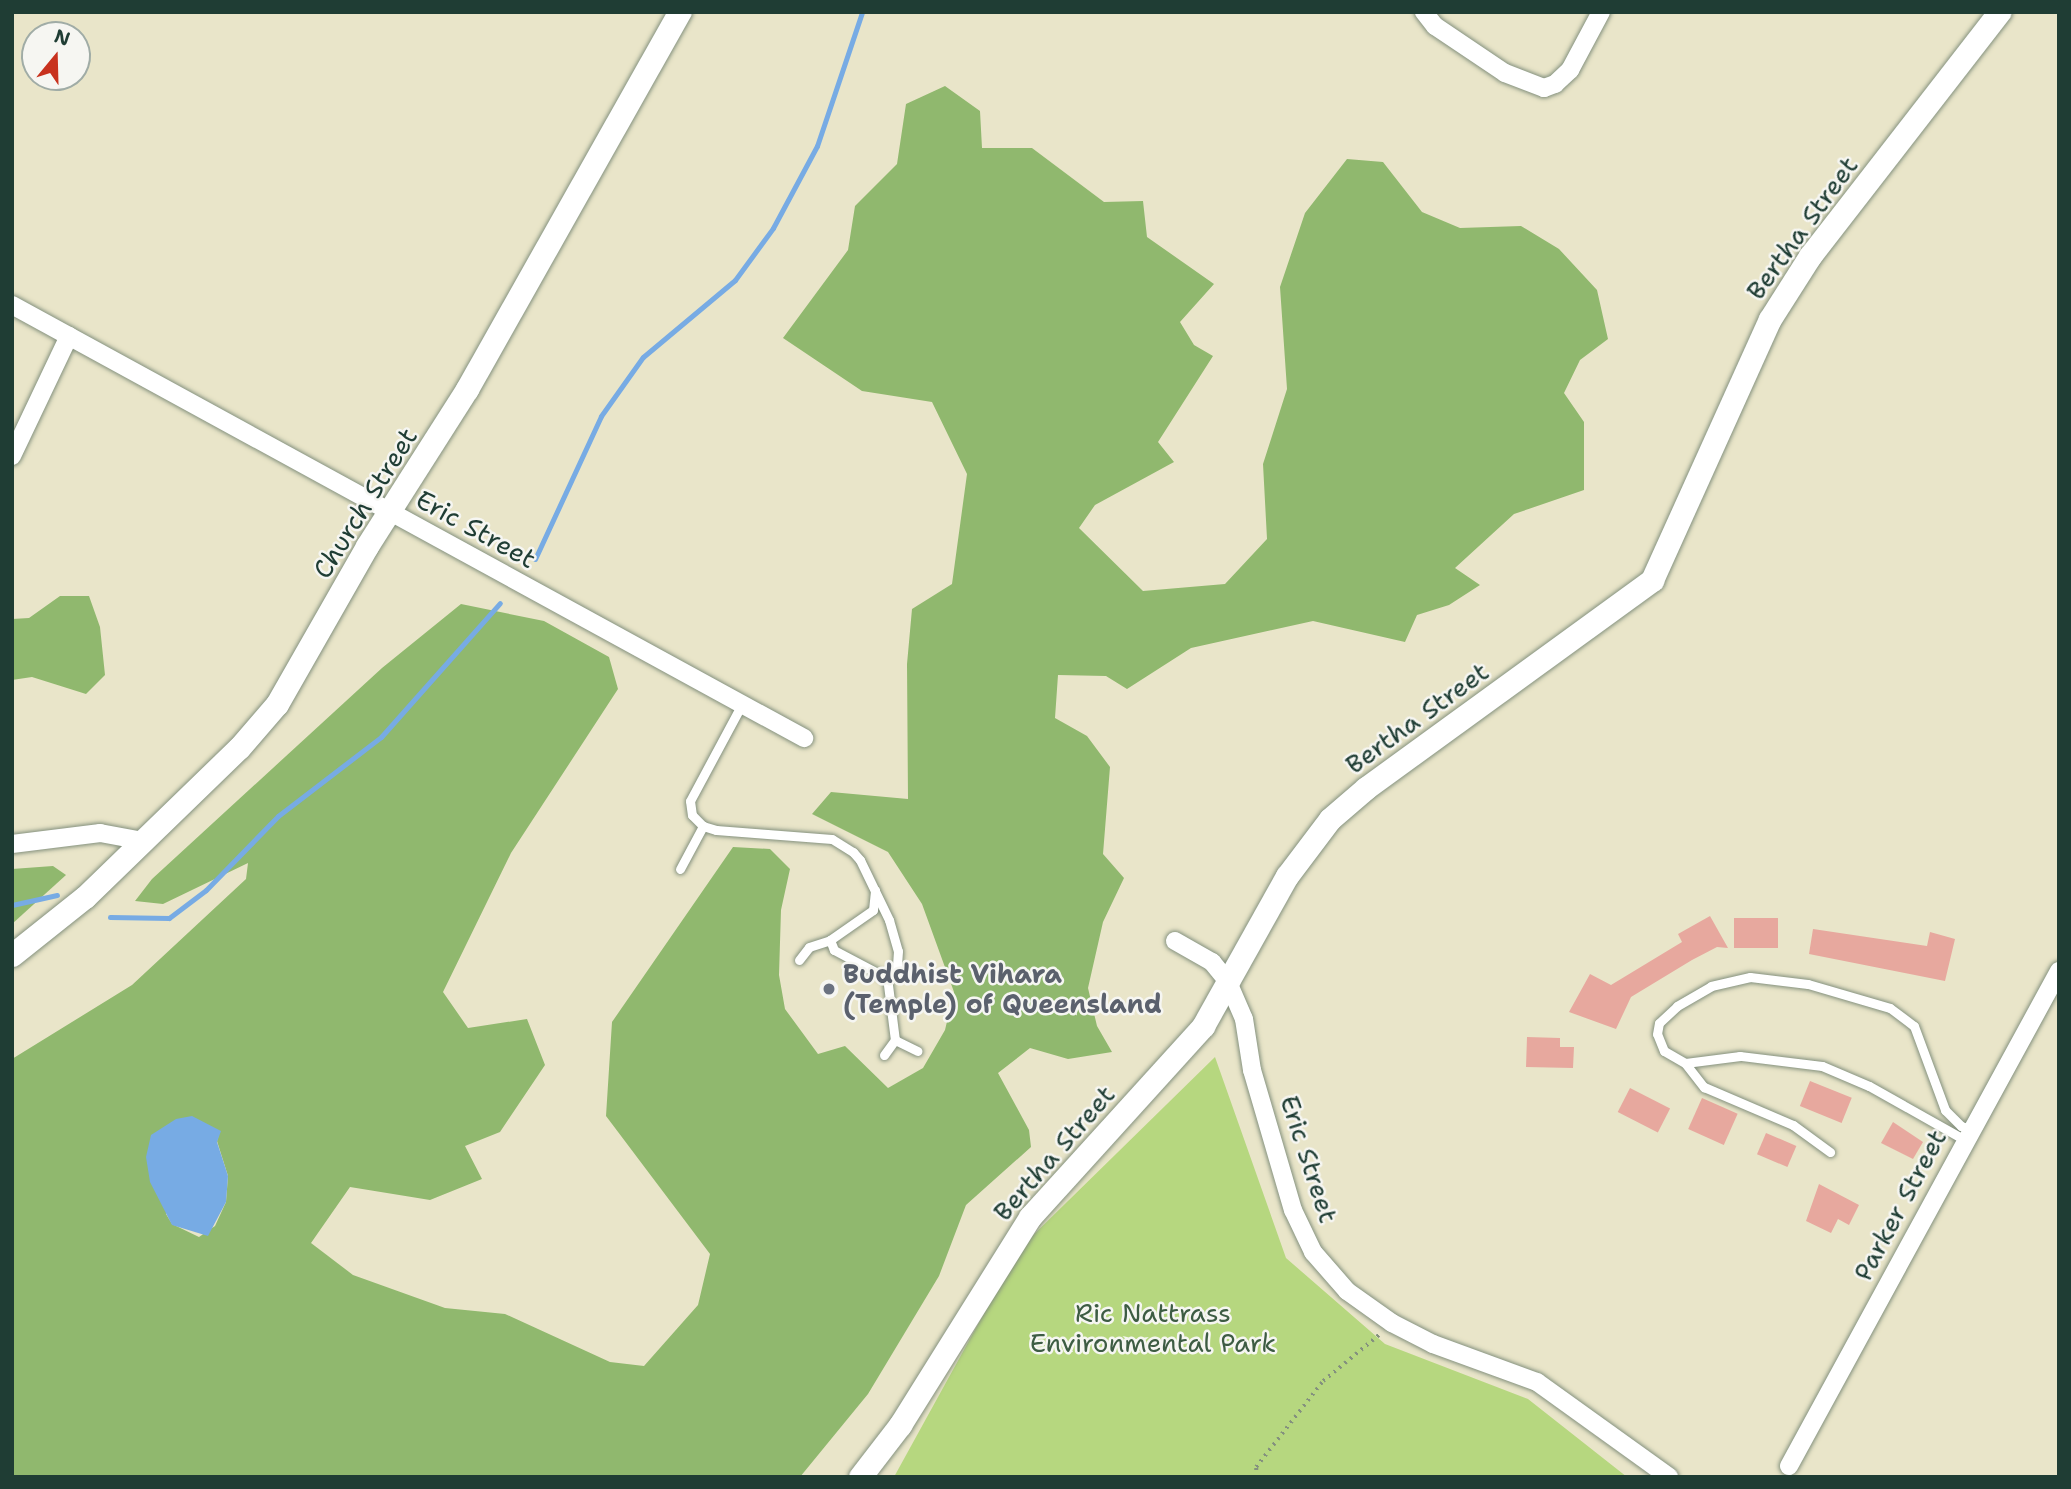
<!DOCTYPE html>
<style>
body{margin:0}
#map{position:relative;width:2071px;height:1489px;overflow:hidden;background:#e9e5c9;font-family:"Shantell Sans",sans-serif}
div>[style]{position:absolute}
.green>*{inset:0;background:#b6d77f}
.forest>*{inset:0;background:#90b86e}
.water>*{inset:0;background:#77abe4}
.stream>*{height:5px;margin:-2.5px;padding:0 2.5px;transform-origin:2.5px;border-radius:2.5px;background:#77abe4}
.building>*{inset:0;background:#e7a89e;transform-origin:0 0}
.path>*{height:3.5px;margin-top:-1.75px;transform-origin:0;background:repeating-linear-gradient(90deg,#84917e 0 2px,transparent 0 7px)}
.roads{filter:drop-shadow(0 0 2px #84917e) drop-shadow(0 0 2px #84917e)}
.service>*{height:9px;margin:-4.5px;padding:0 4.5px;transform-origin:4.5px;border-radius:4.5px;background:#fff}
.minor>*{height:18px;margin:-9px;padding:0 9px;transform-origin:9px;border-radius:9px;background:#fff}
.tertiary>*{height:23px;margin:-11.5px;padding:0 11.5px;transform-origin:11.5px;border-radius:11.5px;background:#fff}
.dots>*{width:19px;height:19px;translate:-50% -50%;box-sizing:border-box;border:4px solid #f6f6f2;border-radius:50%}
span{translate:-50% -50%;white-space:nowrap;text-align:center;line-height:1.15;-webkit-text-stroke:5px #f6f6f2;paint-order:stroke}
.street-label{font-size:26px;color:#1f3d34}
.worship-label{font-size:26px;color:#5b616d;font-weight:700}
.left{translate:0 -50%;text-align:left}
.park-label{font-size:26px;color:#3d5c43}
.frame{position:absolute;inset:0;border:14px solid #1f3d34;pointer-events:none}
.north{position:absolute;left:21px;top:21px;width:70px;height:70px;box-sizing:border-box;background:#f6f6f2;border:2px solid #a0aca6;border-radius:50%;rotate:19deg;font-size:19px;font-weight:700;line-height:28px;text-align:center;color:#1f3d34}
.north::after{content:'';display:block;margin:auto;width:24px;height:32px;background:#c8321e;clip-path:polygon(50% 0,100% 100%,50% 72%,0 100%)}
</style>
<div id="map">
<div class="green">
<i style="clip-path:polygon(1215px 1057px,1286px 1258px,1385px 1344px,1528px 1399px,1627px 1477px,894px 1477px,1020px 1248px)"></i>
</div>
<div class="forest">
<i style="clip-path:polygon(evenodd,945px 86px,980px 111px,982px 148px,1032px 148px,1104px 202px,1143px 201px,1147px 237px,1214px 284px,1180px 322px,1194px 345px,1213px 356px,1158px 442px,1174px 462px,1095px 505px,1079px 528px,1143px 591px,1225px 584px,1267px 539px,1263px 464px,1287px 389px,1280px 287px,1305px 213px,1347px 159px,1383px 162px,1422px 212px,1460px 228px,1521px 226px,1559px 249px,1597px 290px,1608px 339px,1580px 360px,1564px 393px,1584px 422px,1584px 490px,1514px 514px,1455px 568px,1480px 585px,1449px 605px,1417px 615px,1405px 642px,1313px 621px,1191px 648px,1127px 689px,1106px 676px,1058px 675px,1055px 718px,1087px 736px,1110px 767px,1103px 854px,1124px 878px,1103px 922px,1088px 988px,1097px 1026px,1112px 1052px,1068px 1059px,1030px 1048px,998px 1073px,1029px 1130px,1031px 1147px,966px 1205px,939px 1276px,868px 1394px,800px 1477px,12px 1477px,12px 1059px,132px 985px,246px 879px,248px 863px,163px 904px,135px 901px,152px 879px,382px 668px,461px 604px,544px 621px,609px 657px,618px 689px,511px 853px,443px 992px,468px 1028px,527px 1019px,545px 1065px,500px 1132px,465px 1146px,482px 1179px,430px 1200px,350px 1187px,311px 1243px,353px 1275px,445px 1308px,505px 1314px,610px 1362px,644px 1366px,698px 1305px,710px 1254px,606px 1116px,612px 1022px,733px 847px,770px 849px,790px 869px,781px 910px,779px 975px,785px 1009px,818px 1054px,845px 1046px,888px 1088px,923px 1068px,945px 1030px,954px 992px,922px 904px,888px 852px,812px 814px,831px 792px,908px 799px,907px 664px,912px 609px,952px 584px,967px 474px,932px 402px,862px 391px,783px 338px,848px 250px,855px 206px,897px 164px,906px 104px,945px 86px,220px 1131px,217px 1141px,228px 1176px,226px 1202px,215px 1226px,199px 1237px,172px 1224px,166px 1214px,220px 1131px)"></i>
<i style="clip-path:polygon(60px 596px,89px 596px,100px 627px,105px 675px,86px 694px,32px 677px,12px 680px,12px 619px,29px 618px)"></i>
<i style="clip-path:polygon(53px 866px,66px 875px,12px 924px,12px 869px)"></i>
</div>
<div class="water">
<i style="clip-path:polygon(192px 1116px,221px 1131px,217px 1142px,228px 1176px,226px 1202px,208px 1236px,172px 1225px,150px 1182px,146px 1157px,151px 1135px,176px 1119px)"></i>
</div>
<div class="stream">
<i style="left:535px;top:559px;width:157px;rotate:-65.2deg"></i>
<i style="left:601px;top:416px;width:72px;rotate:-54.6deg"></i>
<i style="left:643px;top:357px;width:120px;rotate:-39.9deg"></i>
<i style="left:735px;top:280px;width:64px;rotate:-53.8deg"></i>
<i style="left:773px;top:228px;width:93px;rotate:-61.8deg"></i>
<i style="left:817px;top:146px;width:141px;rotate:-71.4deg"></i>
<i style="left:12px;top:905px;width:46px;rotate:-12.5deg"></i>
<i style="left:110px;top:917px;width:59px;rotate:1deg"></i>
<i style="left:169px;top:918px;width:46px;rotate:-37.1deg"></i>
<i style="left:206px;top:890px;width:103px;rotate:-45.8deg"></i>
<i style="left:278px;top:816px;width:130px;rotate:-37.5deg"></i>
<i style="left:381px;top:737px;width:179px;rotate:-48.4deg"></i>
</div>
<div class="building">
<i style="clip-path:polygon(1710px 916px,1728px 948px,1717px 947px,1692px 960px,1631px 997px,1616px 1029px,1569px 1012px,1590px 974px,1611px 985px,1682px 942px,1678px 934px)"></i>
<i style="left:1734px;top:918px;width:44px;height:30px"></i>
<i style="clip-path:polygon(1813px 929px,1927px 946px,1930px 932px,1955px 939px,1945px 981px,1809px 954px)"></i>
<i style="clip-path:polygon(1527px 1037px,1560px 1038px,1560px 1047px,1574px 1047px,1573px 1068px,1526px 1067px)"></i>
<i style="left:1810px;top:1081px;width:45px;height:27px;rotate:22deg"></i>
<i style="left:1630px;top:1088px;width:45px;height:27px;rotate:27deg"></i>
<i style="left:1702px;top:1098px;width:39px;height:34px;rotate:24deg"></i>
<i style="clip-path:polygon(1893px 1122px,1923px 1142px,1913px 1159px,1881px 1143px)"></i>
<i style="left:1766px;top:1133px;width:33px;height:23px;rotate:23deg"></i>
<i style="clip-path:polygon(1819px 1184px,1859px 1205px,1849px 1225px,1838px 1219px,1831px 1233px,1806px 1221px)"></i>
</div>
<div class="path">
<i style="left:1256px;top:1477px;width:10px;rotate:-90deg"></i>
<i style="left:1256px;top:1467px;width:109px;rotate:-52.1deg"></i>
<i style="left:1323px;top:1381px;width:74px;rotate:-39.5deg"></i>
</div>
<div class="roads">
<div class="service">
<i style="left:742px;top:704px;width:110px;rotate:118.2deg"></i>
<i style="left:690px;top:801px;width:14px;rotate:82deg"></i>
<i style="left:692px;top:815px;width:16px;rotate:45deg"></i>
<i style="left:703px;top:826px;width:14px;rotate:17deg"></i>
<i style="left:716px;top:830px;width:116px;rotate:4.4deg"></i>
<i style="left:832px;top:839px;width:25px;rotate:32deg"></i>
<i style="left:853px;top:852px;width:11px;rotate:49deg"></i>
<i style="left:860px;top:860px;width:67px;rotate:64.2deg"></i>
<i style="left:889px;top:920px;width:32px;rotate:74deg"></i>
<i style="left:898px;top:951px;width:14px;rotate:94deg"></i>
<i style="left:897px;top:965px;width:17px;rotate:135deg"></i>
<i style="left:885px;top:977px;width:58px;rotate:-152.1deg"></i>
<i style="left:834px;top:950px;width:11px;rotate:-112deg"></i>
<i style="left:830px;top:940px;width:52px;rotate:-34.9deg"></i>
<i style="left:873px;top:910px;width:20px;rotate:-84deg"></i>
<i style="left:680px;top:869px;width:49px;rotate:-61.9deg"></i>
<i style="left:799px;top:960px;width:16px;rotate:-52deg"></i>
<i style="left:809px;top:947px;width:22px;rotate:-18deg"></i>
<i style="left:887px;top:977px;width:64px;rotate:82.8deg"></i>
<i style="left:884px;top:1055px;width:19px;rotate:-54deg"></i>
<i style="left:895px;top:1040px;width:25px;rotate:26deg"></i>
<i style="left:1685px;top:1063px;width:31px;rotate:52deg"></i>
<i style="left:1704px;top:1087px;width:97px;rotate:23.1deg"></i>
<i style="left:1793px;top:1125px;width:46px;rotate:36.1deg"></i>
<i style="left:1965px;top:1140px;width:110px;rotate:-150.6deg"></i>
<i style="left:1869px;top:1086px;width:51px;rotate:-156.9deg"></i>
<i style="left:1822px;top:1066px;width:83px;rotate:-173deg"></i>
<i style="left:1740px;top:1056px;width:55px;rotate:172.7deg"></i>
<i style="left:1685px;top:1063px;width:24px;rotate:-150deg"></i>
<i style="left:1664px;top:1051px;width:18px;rotate:-112deg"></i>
<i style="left:1657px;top:1034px;width:11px;rotate:-80deg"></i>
<i style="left:1659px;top:1023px;width:25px;rotate:-43deg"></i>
<i style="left:1677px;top:1006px;width:39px;rotate:-30deg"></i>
<i style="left:1711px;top:986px;width:40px;rotate:-13deg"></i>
<i style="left:1750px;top:977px;width:58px;rotate:6.9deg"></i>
<i style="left:1808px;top:984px;width:85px;rotate:16.3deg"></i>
<i style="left:1890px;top:1008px;width:30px;rotate:37deg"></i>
<i style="left:1914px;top:1026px;width:90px;rotate:69.7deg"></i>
<i style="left:1945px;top:1110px;width:23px;rotate:45deg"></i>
<i style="left:1961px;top:1126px;width:10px;rotate:17deg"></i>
</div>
<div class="minor">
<i style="left:1424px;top:12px;width:18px;rotate:52deg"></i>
<i style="left:1435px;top:26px;width:84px;rotate:33.9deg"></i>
<i style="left:1505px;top:73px;width:42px;rotate:21deg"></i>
<i style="left:1544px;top:88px;width:12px;rotate:-20deg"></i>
<i style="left:1555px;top:84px;width:21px;rotate:-43deg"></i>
<i style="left:1570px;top:70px;width:66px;rotate:-61.9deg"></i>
<i style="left:12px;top:305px;width:903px;rotate:28.67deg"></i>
<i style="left:12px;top:456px;width:133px;rotate:-64.6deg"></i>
<i style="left:12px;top:844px;width:89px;rotate:-7.1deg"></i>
<i style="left:100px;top:833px;width:44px;rotate:10.5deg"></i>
<i style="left:1175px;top:941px;width:43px;rotate:29.6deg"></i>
<i style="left:1212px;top:962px;width:26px;rotate:51deg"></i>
<i style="left:1228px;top:982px;width:40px;rotate:66.6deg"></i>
<i style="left:1244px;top:1019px;width:52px;rotate:81.1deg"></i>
<i style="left:1252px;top:1070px;width:146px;rotate:73.7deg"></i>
<i style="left:1293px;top:1210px;width:47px;rotate:64.5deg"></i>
<i style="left:1313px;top:1252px;width:52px;rotate:48.9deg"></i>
<i style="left:1347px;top:1291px;width:55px;rotate:35.4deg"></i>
<i style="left:1392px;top:1323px;width:46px;rotate:27.1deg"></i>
<i style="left:1433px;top:1344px;width:111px;rotate:20.1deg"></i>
<i style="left:1537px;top:1382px;width:163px;rotate:35.7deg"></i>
<i style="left:1789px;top:1466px;width:564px;rotate:-61.39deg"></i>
</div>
<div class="tertiary">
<i style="left:12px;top:955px;width:93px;rotate:-38.5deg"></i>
<i style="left:85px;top:897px;width:214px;rotate:-44.1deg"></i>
<i style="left:239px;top:748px;width:58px;rotate:-49.2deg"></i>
<i style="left:277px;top:704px;width:182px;rotate:-60.3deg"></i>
<i style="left:367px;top:546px;width:186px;rotate:-57.5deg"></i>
<i style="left:467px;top:389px;width:433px;rotate:-60.6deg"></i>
<i style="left:860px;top:1477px;width:66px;rotate:-52.4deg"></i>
<i style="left:900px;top:1425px;width:245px;rotate:-58deg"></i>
<i style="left:1030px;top:1217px;width:258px;rotate:-47.8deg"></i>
<i style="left:1203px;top:1026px;width:172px;rotate:-60.8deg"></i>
<i style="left:1287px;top:876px;width:71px;rotate:-53deg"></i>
<i style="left:1330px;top:819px;width:48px;rotate:-40.7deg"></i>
<i style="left:1366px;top:788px;width:354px;rotate:-36deg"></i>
<i style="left:1652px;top:580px;width:286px;rotate:-65.7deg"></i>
<i style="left:1770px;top:319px;width:75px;rotate:-57.6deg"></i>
<i style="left:1810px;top:256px;width:309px;rotate:-52.2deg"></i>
</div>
</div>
<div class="dots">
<i style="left:829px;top:989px;background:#6b7280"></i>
</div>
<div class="street-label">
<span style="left:1802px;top:228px;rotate:-54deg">Bertha Street</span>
<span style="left:365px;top:503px;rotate:-58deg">Church Street</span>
<span style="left:476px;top:529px;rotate:29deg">Eric Street</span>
<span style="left:1417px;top:718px;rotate:-36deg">Bertha Street</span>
<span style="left:1054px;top:1153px;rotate:-49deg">Bertha Street</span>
<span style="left:1309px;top:1159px;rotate:72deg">Eric Street</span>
<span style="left:1900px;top:1205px;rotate:-62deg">Parker Street</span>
</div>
<div class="worship-label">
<span class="left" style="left:843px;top:989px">Buddhist Vihara<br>(Temple) of Queensland</span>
</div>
<div class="park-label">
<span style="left:1153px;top:1328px">Ric Nattrass<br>Environmental Park</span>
</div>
<div class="frame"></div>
<div class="north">N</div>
</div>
